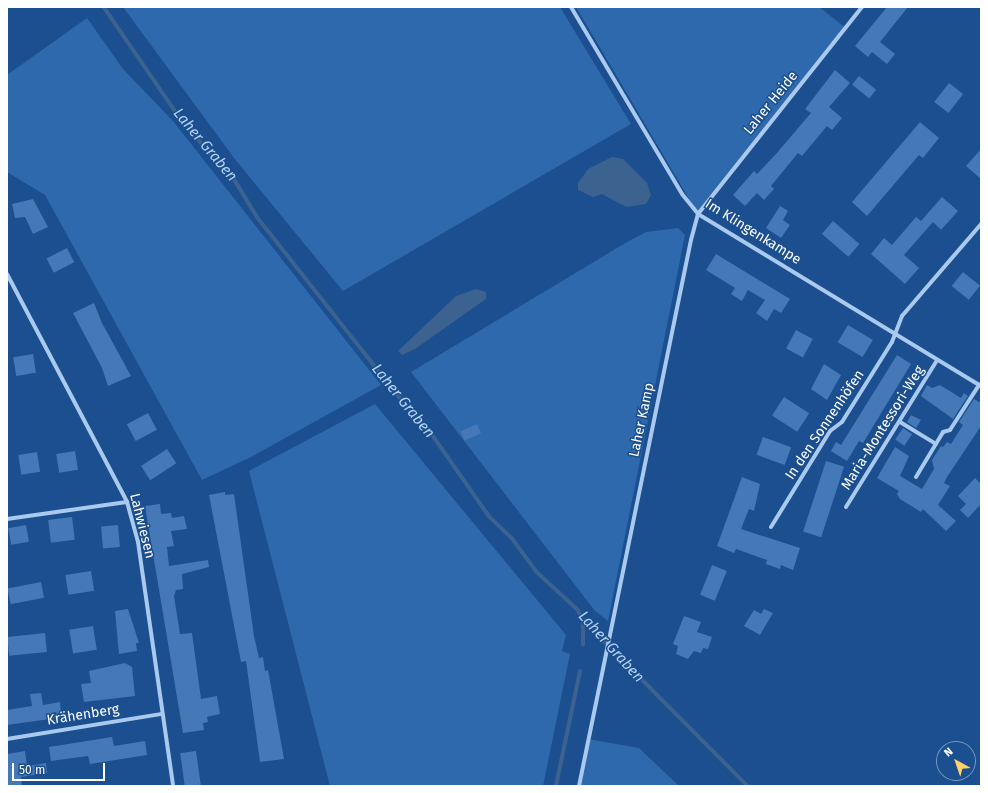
<!DOCTYPE html>
<meta charset="utf-8">
<style>
body{margin:0}
#map{position:relative;width:988px;height:793px;overflow:hidden;background:#1b4f8f;font-family:"Fira Sans",sans-serif}
div>[style]{position:absolute}
.green>*{inset:0;background:#2e69ad}
.water>*{inset:0;background:#3c6290}
.stream>*{height:3.5px;margin:-1.75px;padding:0 1.75px;transform-origin:1.75px;border-radius:1.75px;background:#3c6290}
.building>*{inset:0;background:#4478b7;transform-origin:0 0}
.minor>*{height:4px;margin:-2px;padding:0 2px;transform-origin:2px;border-radius:2px;background:#a9c9ee}
span{translate:-50% -50%;white-space:nowrap;text-align:center;line-height:1.15;-webkit-text-stroke:3px #1b4f8f;paint-order:stroke}
.street-label{font-size:14px;color:#fff}
.water-label{font-size:15px;color:#b5d3f5;font-style:italic}
.frame{position:absolute;inset:0;border:8px solid #fff;pointer-events:none}
.north{position:absolute;left:936px;top:741px;width:40px;height:40px;box-sizing:border-box;background:#1b4f8f;border:1px solid #7695bc;border-radius:50%;rotate:320deg;font-size:11px;font-weight:700;line-height:16px;text-align:center;color:#fff}
.north::after{content:'';display:block;margin:auto;width:14px;height:18px;background:#ffd166;clip-path:polygon(50% 0,100% 100%,50% 72%,0 100%)}
.scale{position:absolute;left:12px;top:763px;width:93px;height:18px;box-sizing:border-box;border:2px solid #fff;border-top:0;padding-left:5px;font-size:12px;line-height:14px;white-space:nowrap;color:#fff;-webkit-text-stroke:3px #1b4f8f;paint-order:stroke}
</style>
<div id="map">
<div class="green">
<i style="clip-path:polygon(123px 7px,560px 7px,631px 124px,343px 291px,234px 158px)"></i>
<i style="clip-path:polygon(576px 7px,819px 7px,846px 28px,698px 214px)"></i>
<i style="clip-path:polygon(87px 18px,123px 69px,173px 121px,381px 385px,251px 457px,202px 480px,45px 195px,7px 172px,7px 75px)"></i>
<i style="clip-path:polygon(678px 228px,685px 235px,608px 621px,595px 611px,411px 372px,627px 242px,646px 232px)"></i>
<i style="clip-path:polygon(375px 404px,566px 635px,562px 651px,570px 654px,543px 786px,330px 786px,249px 471px)"></i>
<i style="clip-path:polygon(588px 739px,639px 748px,679px 786px,579px 786px)"></i>
</div>
<div class="water">
<i style="clip-path:polygon(612px 157px,623px 159px,647px 183px,651px 195px,646px 204px,626px 207px,602px 194px,593px 197px,578px 190px,578px 183px,588px 169px)"></i>
<i style="clip-path:polygon(476px 289px,486px 292px,486px 299px,415px 349px,402px 355px,398px 351px,456px 296px)"></i>
</div>
<div class="stream">
<i style="left:104px;top:7px;width:131px;rotate:55.6deg"></i>
<i style="left:178px;top:115px;width:53px;rotate:50.3deg"></i>
<i style="left:212px;top:156px;width:26px;rotate:43deg"></i>
<i style="left:231px;top:174px;width:52px;rotate:58.5deg"></i>
<i style="left:258px;top:218px;width:236px;rotate:51.7deg"></i>
<i style="left:404px;top:403px;width:33px;rotate:46deg"></i>
<i style="left:427px;top:427px;width:108px;rotate:55.1deg"></i>
<i style="left:489px;top:516px;width:32px;rotate:44deg"></i>
<i style="left:512px;top:538px;width:42px;rotate:53.7deg"></i>
<i style="left:537px;top:572px;width:56px;rotate:42.8deg"></i>
<i style="left:578px;top:610px;width:11px;rotate:63deg"></i>
<i style="left:583px;top:620px;width:234px;rotate:45.2deg"></i>
<i style="left:583px;top:645px;width:25px;rotate:-90deg"></i>
<i style="left:556px;top:786px;width:117px;rotate:-78.2deg"></i>
</div>
<div class="building">
<i style="clip-path:polygon(887px 7px,908px 7px,880px 42px,895px 54px,887px 64px,872px 52px,868px 57px,855px 46px)"></i>
<i style="clip-path:polygon(835px 70px,850px 83px,829px 107px,842px 118px,832px 130px,827px 126px,802px 156px,798px 153px,771px 186px,774px 189px,764px 200px,757px 193px,745px 206px,733px 195px,754px 171px,757px 174px,776px 154px,811px 113px,805px 109px)"></i>
<i style="left:859px;top:76px;width:22px;height:11px;rotate:39deg"></i>
<i style="left:949px;top:83px;width:18px;height:24px;rotate:38deg"></i>
<i style="clip-path:polygon(920px 122px,939px 138px,923px 158px,919px 155px,867px 216px,852px 202px)"></i>
<i style="clip-path:polygon(981px 149px,981px 179px,966px 166px)"></i>
<i style="clip-path:polygon(942px 197px,958px 211px,941px 230px,933px 222px,904px 255px,919px 268px,905px 284px,871px 254px,884px 238px,892px 245px,916px 217px,921px 221px)"></i>
<i style="clip-path:polygon(33px 199px,48px 227px,33px 234px,25px 217px,15px 218px,12px 204px)"></i>
<i style="clip-path:polygon(780px 206px,788px 211px,783px 220px,790px 225px,781px 238px,766px 228px)"></i>
<i style="left:833px;top:221px;width:35px;height:17px;rotate:41deg"></i>
<i style="left:67px;top:248px;width:16px;height:23px;rotate:63deg"></i>
<i style="clip-path:polygon(716px 254px,790px 299px,781px 313px,774px 309px,767px 321px,756px 313px,765px 300px,748px 290px,742px 301px,731px 294px,735px 288px,706px 270px)"></i>
<i style="left:963px;top:272px;width:22px;height:18px;rotate:39deg"></i>
<i style="clip-path:polygon(94px 303px,102px 323px,131px 376px,108px 386px,102px 368px,73px 313px)"></i>
<i style="left:848px;top:325px;width:29px;height:20px;rotate:31deg"></i>
<i style="left:796px;top:330px;width:19px;height:21px;rotate:28deg"></i>
<i style="left:33px;top:354px;width:19px;height:20px;rotate:81deg"></i>
<i style="clip-path:polygon(897px 355px,911px 364px,863px 443px,859px 441px,847px 461px,831px 451px,836px 442px,841px 445px)"></i>
<i style="clip-path:polygon(824px 364px,841px 375px,827px 400px,811px 389px)"></i>
<i style="clip-path:polygon(927px 385px,932px 388px,940px 385px,961px 398px,964px 393px,968px 396px,953px 419px,921px 396px)"></i>
<i style="left:784px;top:397px;width:30px;height:22px;rotate:33deg"></i>
<i style="clip-path:polygon(974px 399px,981px 403px,981px 426px,947px 477px,944px 483px,950px 486px,938px 505px,956px 521px,946px 531px,923px 509px,921px 512px,900px 499px,897px 494px,899px 491px,877px 478px,895px 447px,909px 456px,900px 476px,922px 489px,934px 469px,932px 460px,941px 446px,943px 447px,947px 442px,951px 444px,963px 425px,959px 422px)"></i>
<i style="left:148px;top:413px;width:19px;height:24px;rotate:62deg"></i>
<i style="clip-path:polygon(911px 415px,921px 420px,916px 428px,907px 422px)"></i>
<i style="left:477px;top:424px;width:10px;height:18px;rotate:66deg"></i>
<i style="left:903px;top:428px;width:11px;height:14px;rotate:34deg"></i>
<i style="left:763px;top:437px;width:30px;height:19px;rotate:20deg"></i>
<i style="left:167px;top:449px;width:17px;height:31px;rotate:57deg"></i>
<i style="left:75px;top:451px;width:19px;height:19px;rotate:81deg"></i>
<i style="left:37px;top:452px;width:20px;height:19px;rotate:81deg"></i>
<i style="left:826px;top:461px;width:19px;height:74px;rotate:18deg"></i>
<i style="clip-path:polygon(742px 477px,760px 484px,754px 511px,749px 509px,741px 529px,800px 548px,793px 570px,781px 565px,780px 569px,766px 564px,767px 560px,736px 549px,734px 553px,717px 546px)"></i>
<i style="clip-path:polygon(975px 478px,981px 484px,981px 504px,968px 518px,960px 510px,966px 504px,958px 496px)"></i>
<i style="clip-path:polygon(225px 492px,225px 495px,234px 494px,254px 636px,259px 658px,263px 657px,265px 671px,268px 670px,284px 759px,260px 762px,246px 661px,241px 662px,209px 495px)"></i>
<i style="clip-path:polygon(160px 504px,161px 514px,171px 513px,172px 518px,184px 516px,187px 529px,171px 531px,174px 546px,167px 547px,169px 566px,208px 560px,209px 567px,182px 574px,183px 589px,176px 590px,174px 596px,180px 634px,192px 633px,201px 699px,217px 696px,220px 714px,207px 717px,208px 722px,203px 723px,204px 730px,183px 733px,145px 506px)"></i>
<i style="left:72px;top:517px;width:23px;height:24px;rotate:83deg"></i>
<i style="left:26px;top:525px;width:17px;height:18px;rotate:80deg"></i>
<i style="left:118px;top:525px;width:22px;height:17px;rotate:85deg"></i>
<i style="left:712px;top:565px;width:16px;height:32px;rotate:22deg"></i>
<i style="left:91px;top:571px;width:20px;height:26px;rotate:81deg"></i>
<i style="left:41px;top:582px;width:16px;height:34px;rotate:79deg"></i>
<i style="clip-path:polygon(128px 609px,139px 643px,136px 643px,137px 651px,119px 654px,115px 611px)"></i>
<i style="clip-path:polygon(764px 609px,773px 613px,760px 635px,744px 626px,754px 610px,761px 614px)"></i>
<i style="clip-path:polygon(684px 616px,701px 622px,697px 632px,712px 637px,708px 649px,703px 648px,701px 653px,694px 651px,688px 659px,676px 654px,678px 646px,673px 644px)"></i>
<i style="left:93px;top:626px;width:24px;height:24px;rotate:81deg"></i>
<i style="left:45px;top:633px;width:19px;height:38px;rotate:84deg"></i>
<i style="clip-path:polygon(125px 663px,132px 667px,135px 696px,84px 702px,81px 684px,91px 683px,89px 671px)"></i>
<i style="clip-path:polygon(41px 693px,43px 705px,60px 702px,61px 713px,56px 714px,57px 718px,7px 725px,7px 710px,32px 706px,30px 694px)"></i>
<i style="clip-path:polygon(112px 737px,114px 746px,145px 741px,147px 755px,90px 764px,88px 756px,51px 761px,49px 747px)"></i>
<i style="clip-path:polygon(25px 751px,27px 766px,46px 763px,47px 773px,21px 777px,22px 786px,8px 786px,7px 754px)"></i>
<i style="left:196px;top:751px;width:35px;height:16px;rotate:82deg"></i>
</div>
<div class="minor">
<i style="left:571px;top:7px;width:217px;rotate:59.3deg"></i>
<i style="left:682px;top:194px;width:26px;rotate:51deg"></i>
<i style="left:698px;top:214px;width:331px;rotate:31.3deg"></i>
<i style="left:7px;top:274px;width:258px;rotate:62.2deg"></i>
<i style="left:127px;top:502px;width:41px;rotate:74.6deg"></i>
<i style="left:138px;top:542px;width:246px;rotate:81.8deg"></i>
<i style="left:900px;top:422px;width:42px;rotate:31.4deg"></i>
<i style="left:916px;top:477px;width:52px;rotate:-59deg"></i>
<i style="left:943px;top:432px;width:7px;rotate:-16deg"></i>
<i style="left:950px;top:430px;width:54px;rotate:-57.2deg"></i>
<i style="left:846px;top:507px;width:173px;rotate:-58.2deg"></i>
<i style="left:7px;top:519px;width:121px;rotate:-8.1deg"></i>
<i style="left:771px;top:527px;width:113px;rotate:-58.4deg"></i>
<i style="left:830px;top:431px;width:15px;rotate:-37deg"></i>
<i style="left:842px;top:422px;width:94px;rotate:-58deg"></i>
<i style="left:892px;top:342px;width:28px;rotate:-69deg"></i>
<i style="left:902px;top:316px;width:121px;rotate:-49.3deg"></i>
<i style="left:7px;top:739px;width:157px;rotate:-9.2deg"></i>
<i style="left:579px;top:786px;width:557px;rotate:-78.41deg"></i>
<i style="left:691px;top:240px;width:27px;rotate:-75deg"></i>
<i style="left:698px;top:214px;width:264px;rotate:-51.6deg"></i>
</div>
<div class="street-label">
<span style="left:771px;top:103px;rotate:-51deg">Laher Heide</span>
<span style="left:753px;top:232px;rotate:32deg">Im Klingenkampe</span>
<span style="left:642px;top:420px;rotate:-78deg">Laher Kamp</span>
<span style="left:825px;top:425px;rotate:-56deg">In den Sonnenhöfen</span>
<span style="left:883px;top:428px;rotate:-58deg">Maria-Montessori-Weg</span>
<span style="left:142px;top:526px;rotate:76deg">Lahwiesen</span>
<span style="left:83px;top:715px;rotate:-9deg">Krähenberg</span>
</div>
<div class="water-label">
<span style="left:205px;top:145px;rotate:50deg">Laher Graben</span>
<span style="left:403px;top:401px;rotate:51deg">Laher Graben</span>
<span style="left:611px;top:647px;rotate:48deg">Laher Graben</span>
</div>
<div class="frame"></div>
<div class="north">N</div>
<div class="scale">50 m</div>
</div>
